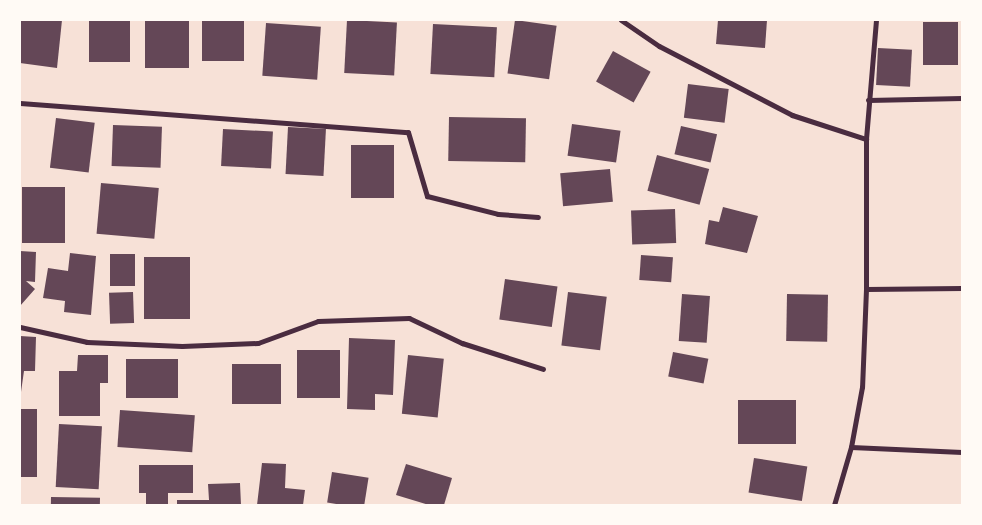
<!DOCTYPE html>
<style>
body{margin:0}
#map{position:relative;width:982px;height:525px;overflow:hidden;background:#f7e1d7;font-family:Jost,sans-serif}
div>[style]{position:absolute}
.building>*{inset:0;background:#644757;transform-origin:0 0}
.minor>*{height:5px;margin:-2.5px;padding:0 2.5px;transform-origin:2.5px;border-radius:2.5px;background:#4a2c40}
span{translate:-50% -50%;white-space:nowrap;text-align:center;line-height:1.15;-webkit-text-stroke:4px #fffaf5;paint-order:stroke}
.frame{position:absolute;inset:0;border:21px solid #fffaf5;pointer-events:none}
</style>
<div id="map">
<div class="building">
<i style="clip-path:polygon(20px 20px,62px 20px,57px 68px,20px 63px)"></i>
<i style="left:89px;top:20px;width:41px;height:42px"></i>
<i style="left:145px;top:20px;width:44px;height:48px"></i>
<i style="left:202px;top:20px;width:42px;height:41px"></i>
<i style="left:347px;top:20px;width:50px;height:53px;rotate:3deg"></i>
<i style="left:515px;top:20px;width:42px;height:54px;rotate:8deg"></i>
<i style="clip-path:polygon(718px 20px,767px 20px,765px 48px,716px 44px)"></i>
<i style="left:923px;top:22px;width:35px;height:43px"></i>
<i style="left:266px;top:23px;width:55px;height:53px;rotate:4deg"></i>
<i style="left:433px;top:24px;width:64px;height:50px;rotate:3deg"></i>
<i style="left:878px;top:48px;width:34px;height:37px;rotate:3deg"></i>
<i style="left:613px;top:51px;width:43px;height:35px;rotate:29deg"></i>
<i style="left:688px;top:84px;width:41px;height:34px;rotate:7deg"></i>
<i style="left:449px;top:117px;width:77px;height:44px;rotate:1deg"></i>
<i style="left:56px;top:118px;width:39px;height:50px;rotate:7deg"></i>
<i style="left:572px;top:124px;width:49px;height:32px;rotate:8deg"></i>
<i style="left:113px;top:125px;width:49px;height:41px;rotate:2deg"></i>
<i style="left:681px;top:126px;width:37px;height:29px;rotate:13deg"></i>
<i style="left:288px;top:127px;width:38px;height:47px;rotate:3deg"></i>
<i style="left:223px;top:129px;width:50px;height:37px;rotate:3deg"></i>
<i style="left:351px;top:145px;width:43px;height:53px"></i>
<i style="left:657px;top:155px;width:54px;height:37px;rotate:15deg"></i>
<i style="left:610px;top:169px;width:33px;height:50px;rotate:85deg"></i>
<i style="left:101px;top:183px;width:58px;height:51px;rotate:5deg"></i>
<i style="left:22px;top:187px;width:43px;height:56px"></i>
<i style="clip-path:polygon(723px 207px,758px 216px,747px 253px,705px 244px,709px 220px,719px 222px)"></i>
<i style="left:675px;top:209px;width:34px;height:44px;rotate:88deg"></i>
<i style="clip-path:polygon(20px 251px,36px 252px,35px 282px,26px 281px,35px 289px,20px 306px)"></i>
<i style="clip-path:polygon(70px 253px,96px 256px,91px 315px,64px 312px,65px 301px,43px 298px,48px 268px,68px 271px)"></i>
<i style="left:110px;top:254px;width:25px;height:32px"></i>
<i style="left:641px;top:255px;width:32px;height:25px;rotate:4deg"></i>
<i style="left:144px;top:257px;width:46px;height:62px"></i>
<i style="left:505px;top:279px;width:53px;height:41px;rotate:8deg"></i>
<i style="left:133px;top:292px;width:31px;height:24px;rotate:88deg"></i>
<i style="left:568px;top:292px;width:39px;height:54px;rotate:7deg"></i>
<i style="left:682px;top:294px;width:28px;height:47px;rotate:4deg"></i>
<i style="left:787px;top:294px;width:41px;height:47px;rotate:1deg"></i>
<i style="clip-path:polygon(20px 336px,36px 337px,35px 371px,24px 371px,21px 392px)"></i>
<i style="clip-path:polygon(349px 338px,395px 340px,393px 395px,375px 394px,375px 410px,347px 409px)"></i>
<i style="left:297px;top:350px;width:43px;height:48px"></i>
<i style="left:673px;top:352px;width:36px;height:25px;rotate:11deg"></i>
<i style="clip-path:polygon(78px 355px,108px 355px,108px 383px,100px 383px,100px 416px,59px 416px,59px 371px,77px 371px)"></i>
<i style="left:408px;top:355px;width:36px;height:59px;rotate:6deg"></i>
<i style="left:126px;top:359px;width:52px;height:39px"></i>
<i style="left:232px;top:364px;width:49px;height:40px"></i>
<i style="left:738px;top:400px;width:58px;height:44px"></i>
<i style="left:20px;top:409px;width:17px;height:68px"></i>
<i style="left:120px;top:410px;width:75px;height:37px;rotate:4deg"></i>
<i style="left:59px;top:424px;width:43px;height:63px;rotate:3deg"></i>
<i style="left:754px;top:458px;width:54px;height:35px;rotate:9deg"></i>
<i style="clip-path:polygon(262px 463px,286px 464px,285px 488px,305px 490px,303px 505px,257px 505px)"></i>
<i style="clip-path:polygon(406px 464px,452px 478px,444px 505px,429px 505px,396px 495px)"></i>
<i style="clip-path:polygon(139px 465px,193px 465px,193px 493px,168px 493px,168px 505px,146px 505px,146px 493px,139px 493px)"></i>
<i style="left:332px;top:472px;width:37px;height:31px;rotate:9deg"></i>
<i style="clip-path:polygon(240px 483px,241px 505px,177px 505px,177px 500px,209px 500px,208px 484px)"></i>
<i style="left:51px;top:497px;width:49px;height:8px;rotate:1deg"></i>
</div>
<div class="minor">
<i style="left:621px;top:20px;width:46px;rotate:34.4deg"></i>
<i style="left:659px;top:46px;width:150px;rotate:27.4deg"></i>
<i style="left:792px;top:115px;width:78px;rotate:18deg"></i>
<i style="left:866px;top:139px;width:150px;rotate:90deg"></i>
<i style="left:866px;top:289px;width:98px;rotate:92.3deg"></i>
<i style="left:862px;top:387px;width:61px;rotate:100.4deg"></i>
<i style="left:868px;top:100px;width:94px;rotate:-1.2deg"></i>
<i style="left:20px;top:103px;width:389px;rotate:4.3deg"></i>
<i style="left:408px;top:132px;width:67px;rotate:73.5deg"></i>
<i style="left:427px;top:196px;width:73px;rotate:14.2deg"></i>
<i style="left:498px;top:214px;width:40px;rotate:4.3deg"></i>
<i style="left:866px;top:139px;width:119px;rotate:-85.2deg"></i>
<i style="left:866px;top:289px;width:96px;rotate:-0.6deg"></i>
<i style="left:20px;top:327px;width:69px;rotate:12.6deg"></i>
<i style="left:87px;top:342px;width:95px;rotate:2.4deg"></i>
<i style="left:182px;top:346px;width:76px;rotate:-2.3deg"></i>
<i style="left:258px;top:343px;width:64px;rotate:-20.1deg"></i>
<i style="left:318px;top:321px;width:91px;rotate:-1.9deg"></i>
<i style="left:409px;top:318px;width:59px;rotate:25.3deg"></i>
<i style="left:462px;top:343px;width:85px;rotate:17.8deg"></i>
<i style="left:834px;top:505px;width:60px;rotate:-73.7deg"></i>
<i style="left:851px;top:447px;width:111px;rotate:2.6deg"></i>
</div>
<div class="frame"></div>
</div>
